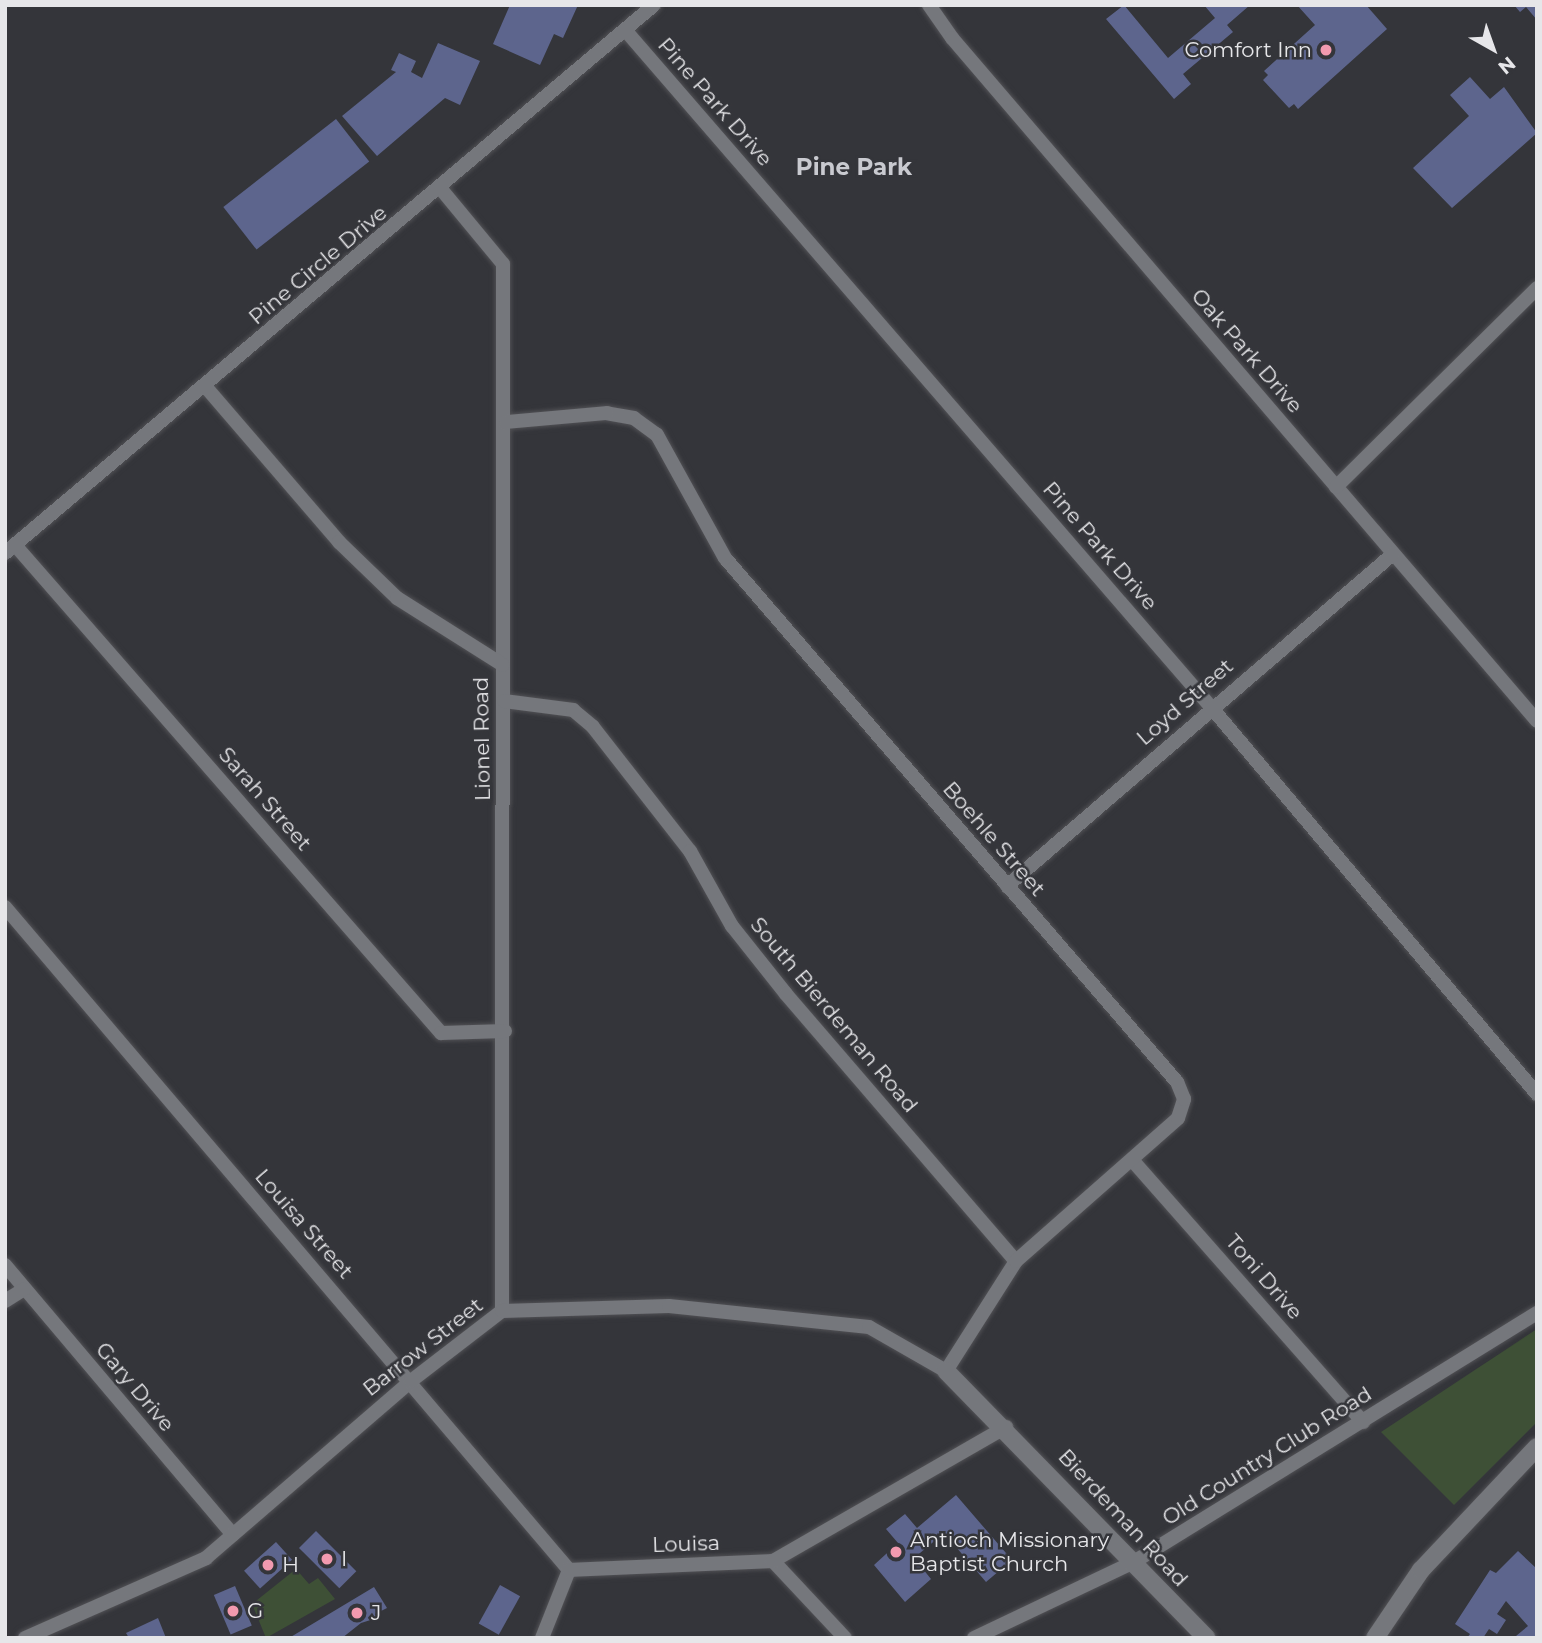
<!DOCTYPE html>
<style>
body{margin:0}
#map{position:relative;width:1542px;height:1643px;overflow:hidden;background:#34353a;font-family:Montserrat,sans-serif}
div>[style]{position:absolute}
.green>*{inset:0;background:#3e5036}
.building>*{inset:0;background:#5d658d;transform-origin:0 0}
.roads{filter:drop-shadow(0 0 2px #515155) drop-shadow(0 0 2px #515155)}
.minor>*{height:14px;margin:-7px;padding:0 7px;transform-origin:7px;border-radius:7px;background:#75777c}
.tertiary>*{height:18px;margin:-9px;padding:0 9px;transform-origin:9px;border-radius:9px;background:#75777c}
.dots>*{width:19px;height:19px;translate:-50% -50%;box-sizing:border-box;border:4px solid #34353a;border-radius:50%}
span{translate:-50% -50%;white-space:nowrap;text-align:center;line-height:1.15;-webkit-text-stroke:5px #34353a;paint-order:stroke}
.poi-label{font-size:21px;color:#e6e6e9}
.right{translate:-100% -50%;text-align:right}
.left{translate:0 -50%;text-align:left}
.street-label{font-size:21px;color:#e6e6e9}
.neighbourhood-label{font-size:23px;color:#c9cad0;font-weight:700}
.frame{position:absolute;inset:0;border:7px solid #e6e6e9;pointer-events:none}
.north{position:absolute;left:1458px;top:14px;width:70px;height:70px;-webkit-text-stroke:5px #34353a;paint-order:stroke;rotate:140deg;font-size:19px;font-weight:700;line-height:28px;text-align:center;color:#e6e6e9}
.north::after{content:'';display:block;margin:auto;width:24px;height:32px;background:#e6e6e9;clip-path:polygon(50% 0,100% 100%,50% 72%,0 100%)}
</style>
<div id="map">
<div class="green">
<i style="clip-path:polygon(1537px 1329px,1537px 1422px,1454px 1505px,1381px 1432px)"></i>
<i style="clip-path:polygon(296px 1569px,309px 1584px,318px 1578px,335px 1599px,266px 1638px,252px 1604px)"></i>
</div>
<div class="building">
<i style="clip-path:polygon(510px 5px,578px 5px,563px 38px,554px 34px,540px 65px,493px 44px)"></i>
<i style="clip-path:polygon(1124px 5px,1168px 58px,1215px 18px,1204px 5px,1250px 5px,1227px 25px,1233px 32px,1183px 74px,1191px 84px,1174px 99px,1106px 19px)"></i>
<i style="clip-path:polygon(1297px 5px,1366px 5px,1387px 29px,1298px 109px,1294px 104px,1289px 108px,1263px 80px,1268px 75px,1264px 71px,1315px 25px)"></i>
<i style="clip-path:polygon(1514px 5px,1537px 5px,1537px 20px,1526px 7px,1520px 12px)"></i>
<i style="clip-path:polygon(438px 43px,480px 61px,460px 105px,445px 98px,377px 156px,342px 116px,396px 72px,391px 70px,399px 53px,416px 61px,411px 72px,422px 78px)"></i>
<i style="clip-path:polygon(1470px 77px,1490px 99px,1504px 87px,1537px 133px,1452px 208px,1413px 168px,1469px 116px,1450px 95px)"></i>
<i style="left:336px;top:119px;width:54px;height:143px;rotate:52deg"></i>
<i style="clip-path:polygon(956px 1495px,1012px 1560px,986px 1582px,944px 1533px,914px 1558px,931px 1579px,905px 1602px,874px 1565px,898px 1543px,886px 1529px,905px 1514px,917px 1528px)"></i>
<i style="left:316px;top:1531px;width:57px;height:24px;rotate:45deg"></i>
<i style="left:276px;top:1542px;width:24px;height:43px;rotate:48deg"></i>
<i style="clip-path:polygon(1518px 1551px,1537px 1569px,1537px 1638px,1516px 1636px,1528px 1626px,1506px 1601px,1497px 1614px,1506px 1620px,1497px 1634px,1489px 1629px,1483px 1638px,1467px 1638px,1470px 1634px,1455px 1624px,1490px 1570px,1496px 1573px)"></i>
<i style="left:500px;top:1585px;width:23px;height:44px;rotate:29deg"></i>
<i style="left:235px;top:1586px;width:43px;height:23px;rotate:67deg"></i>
<i style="clip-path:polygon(374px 1587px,387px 1608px,375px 1614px,377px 1618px,361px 1623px,342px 1638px,289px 1638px)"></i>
<i style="clip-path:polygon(158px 1618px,166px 1638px,129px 1638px,126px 1633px)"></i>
</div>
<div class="roads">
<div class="minor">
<i style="left:929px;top:5px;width:40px;rotate:55.1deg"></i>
<i style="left:952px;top:38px;width:899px;rotate:49.42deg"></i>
<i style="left:626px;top:31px;width:894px;rotate:49.13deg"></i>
<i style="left:1211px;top:707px;width:506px;rotate:49.89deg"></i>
<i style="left:441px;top:189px;width:97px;rotate:50.4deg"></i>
<i style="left:503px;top:264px;width:1047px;rotate:90.05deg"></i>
<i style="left:205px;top:386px;width:206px;rotate:49.3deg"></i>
<i style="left:339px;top:542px;width:81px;rotate:44deg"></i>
<i style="left:397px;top:598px;width:125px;rotate:32.3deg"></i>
<i style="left:1336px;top:487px;width:283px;rotate:-44.7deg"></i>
<i style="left:15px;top:545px;width:648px;rotate:48.88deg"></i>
<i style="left:441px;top:1033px;width:64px;rotate:-1.8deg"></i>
<i style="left:5px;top:553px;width:849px;rotate:-40.18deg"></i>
<i style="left:504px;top:701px;width:70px;rotate:7.4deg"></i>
<i style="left:573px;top:710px;width:26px;rotate:40deg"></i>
<i style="left:593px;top:727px;width:157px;rotate:52deg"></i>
<i style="left:690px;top:851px;width:86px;rotate:60.8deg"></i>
<i style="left:732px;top:926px;width:87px;rotate:51.5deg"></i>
<i style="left:786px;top:994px;width:352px;rotate:49.3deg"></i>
<i style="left:1007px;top:886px;width:509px;rotate:-40.7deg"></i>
<i style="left:5px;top:907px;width:870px;rotate:49.61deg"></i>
<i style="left:1133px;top:1161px;width:348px;rotate:48.6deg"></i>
<i style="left:5px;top:1265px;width:353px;rotate:49.8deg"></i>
<i style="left:5px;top:1301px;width:22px;rotate:-32deg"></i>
<i style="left:773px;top:1561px;width:105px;rotate:46.9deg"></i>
<i style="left:25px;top:1638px;width:198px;rotate:-23.8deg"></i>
<i style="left:206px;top:1558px;width:271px;rotate:-40.8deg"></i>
<i style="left:411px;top:1381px;width:115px;rotate:-37.6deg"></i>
<i style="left:502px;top:1311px;width:167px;rotate:-1.7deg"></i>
<i style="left:669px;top:1306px;width:201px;rotate:6deg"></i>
<i style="left:869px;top:1327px;width:89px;rotate:29.7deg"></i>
<i style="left:946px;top:1371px;width:130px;rotate:-57.5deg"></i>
<i style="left:1016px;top:1261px;width:216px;rotate:-41.4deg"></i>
<i style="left:1178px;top:1118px;width:20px;rotate:-72deg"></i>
<i style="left:1184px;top:1099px;width:18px;rotate:-112deg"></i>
<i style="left:1177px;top:1082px;width:692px;rotate:-130.78deg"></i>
<i style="left:725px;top:558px;width:141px;rotate:-118.9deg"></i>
<i style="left:657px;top:435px;width:29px;rotate:-144deg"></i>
<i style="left:634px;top:418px;width:27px;rotate:-170deg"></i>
<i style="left:607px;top:413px;width:101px;rotate:174.9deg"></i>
<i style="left:542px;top:1638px;width:73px;rotate:-68.3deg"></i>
<i style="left:569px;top:1570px;width:204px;rotate:-2.5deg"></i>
<i style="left:773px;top:1561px;width:269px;rotate:-29.9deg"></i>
<i style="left:974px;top:1638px;width:175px;rotate:-25.4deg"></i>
<i style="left:1132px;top:1563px;width:476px;rotate:-31.7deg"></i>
</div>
<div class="tertiary">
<i style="left:946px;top:1371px;width:373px;rotate:45.7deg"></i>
<i style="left:1375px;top:1638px;width:82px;rotate:-55.9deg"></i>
<i style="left:1421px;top:1570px;width:169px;rotate:-46.7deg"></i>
</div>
</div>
<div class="dots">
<i style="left:1326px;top:50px;background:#f29aaf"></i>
<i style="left:896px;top:1552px;background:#f29aaf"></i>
<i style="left:327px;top:1559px;background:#f29aaf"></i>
<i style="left:268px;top:1565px;background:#f29aaf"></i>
<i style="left:233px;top:1611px;background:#f29aaf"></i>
<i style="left:357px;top:1613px;background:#f29aaf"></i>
</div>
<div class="poi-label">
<span class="right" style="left:1312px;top:50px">Comfort Inn</span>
<span class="left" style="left:910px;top:1552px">Antioch Missionary<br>Baptist Church</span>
<span class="left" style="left:341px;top:1559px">I</span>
<span class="left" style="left:282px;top:1565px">H</span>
<span class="left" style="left:247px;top:1611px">G</span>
<span class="left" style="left:371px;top:1613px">J</span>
</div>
<div class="street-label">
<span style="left:715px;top:102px;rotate:49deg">Pine Park Drive</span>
<span style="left:318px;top:265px;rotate:-40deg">Pine Circle Drive</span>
<span style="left:1247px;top:351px;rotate:49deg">Oak Park Drive</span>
<span style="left:1100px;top:546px;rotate:49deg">Pine Park Drive</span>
<span style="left:1185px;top:702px;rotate:-41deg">Loyd Street</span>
<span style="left:482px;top:739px;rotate:-91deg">Lionel Road</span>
<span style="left:265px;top:799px;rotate:49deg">Sarah Street</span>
<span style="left:994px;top:839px;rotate:49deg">Boehle Street</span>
<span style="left:834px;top:1015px;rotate:50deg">South Bierdeman Road</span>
<span style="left:304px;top:1224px;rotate:49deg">Louisa Street</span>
<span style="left:1264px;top:1277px;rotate:49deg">Toni Drive</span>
<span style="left:423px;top:1347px;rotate:-38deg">Barrow Street</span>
<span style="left:135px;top:1387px;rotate:50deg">Gary Drive</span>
<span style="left:1267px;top:1456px;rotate:-32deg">Old Country Club Road</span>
<span style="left:1123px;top:1518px;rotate:47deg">Bierdeman Road</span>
<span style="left:686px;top:1544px;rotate:-2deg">Louisa</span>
</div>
<div class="neighbourhood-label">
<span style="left:854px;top:167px">Pine Park</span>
</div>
<div class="frame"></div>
<div class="north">N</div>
</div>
